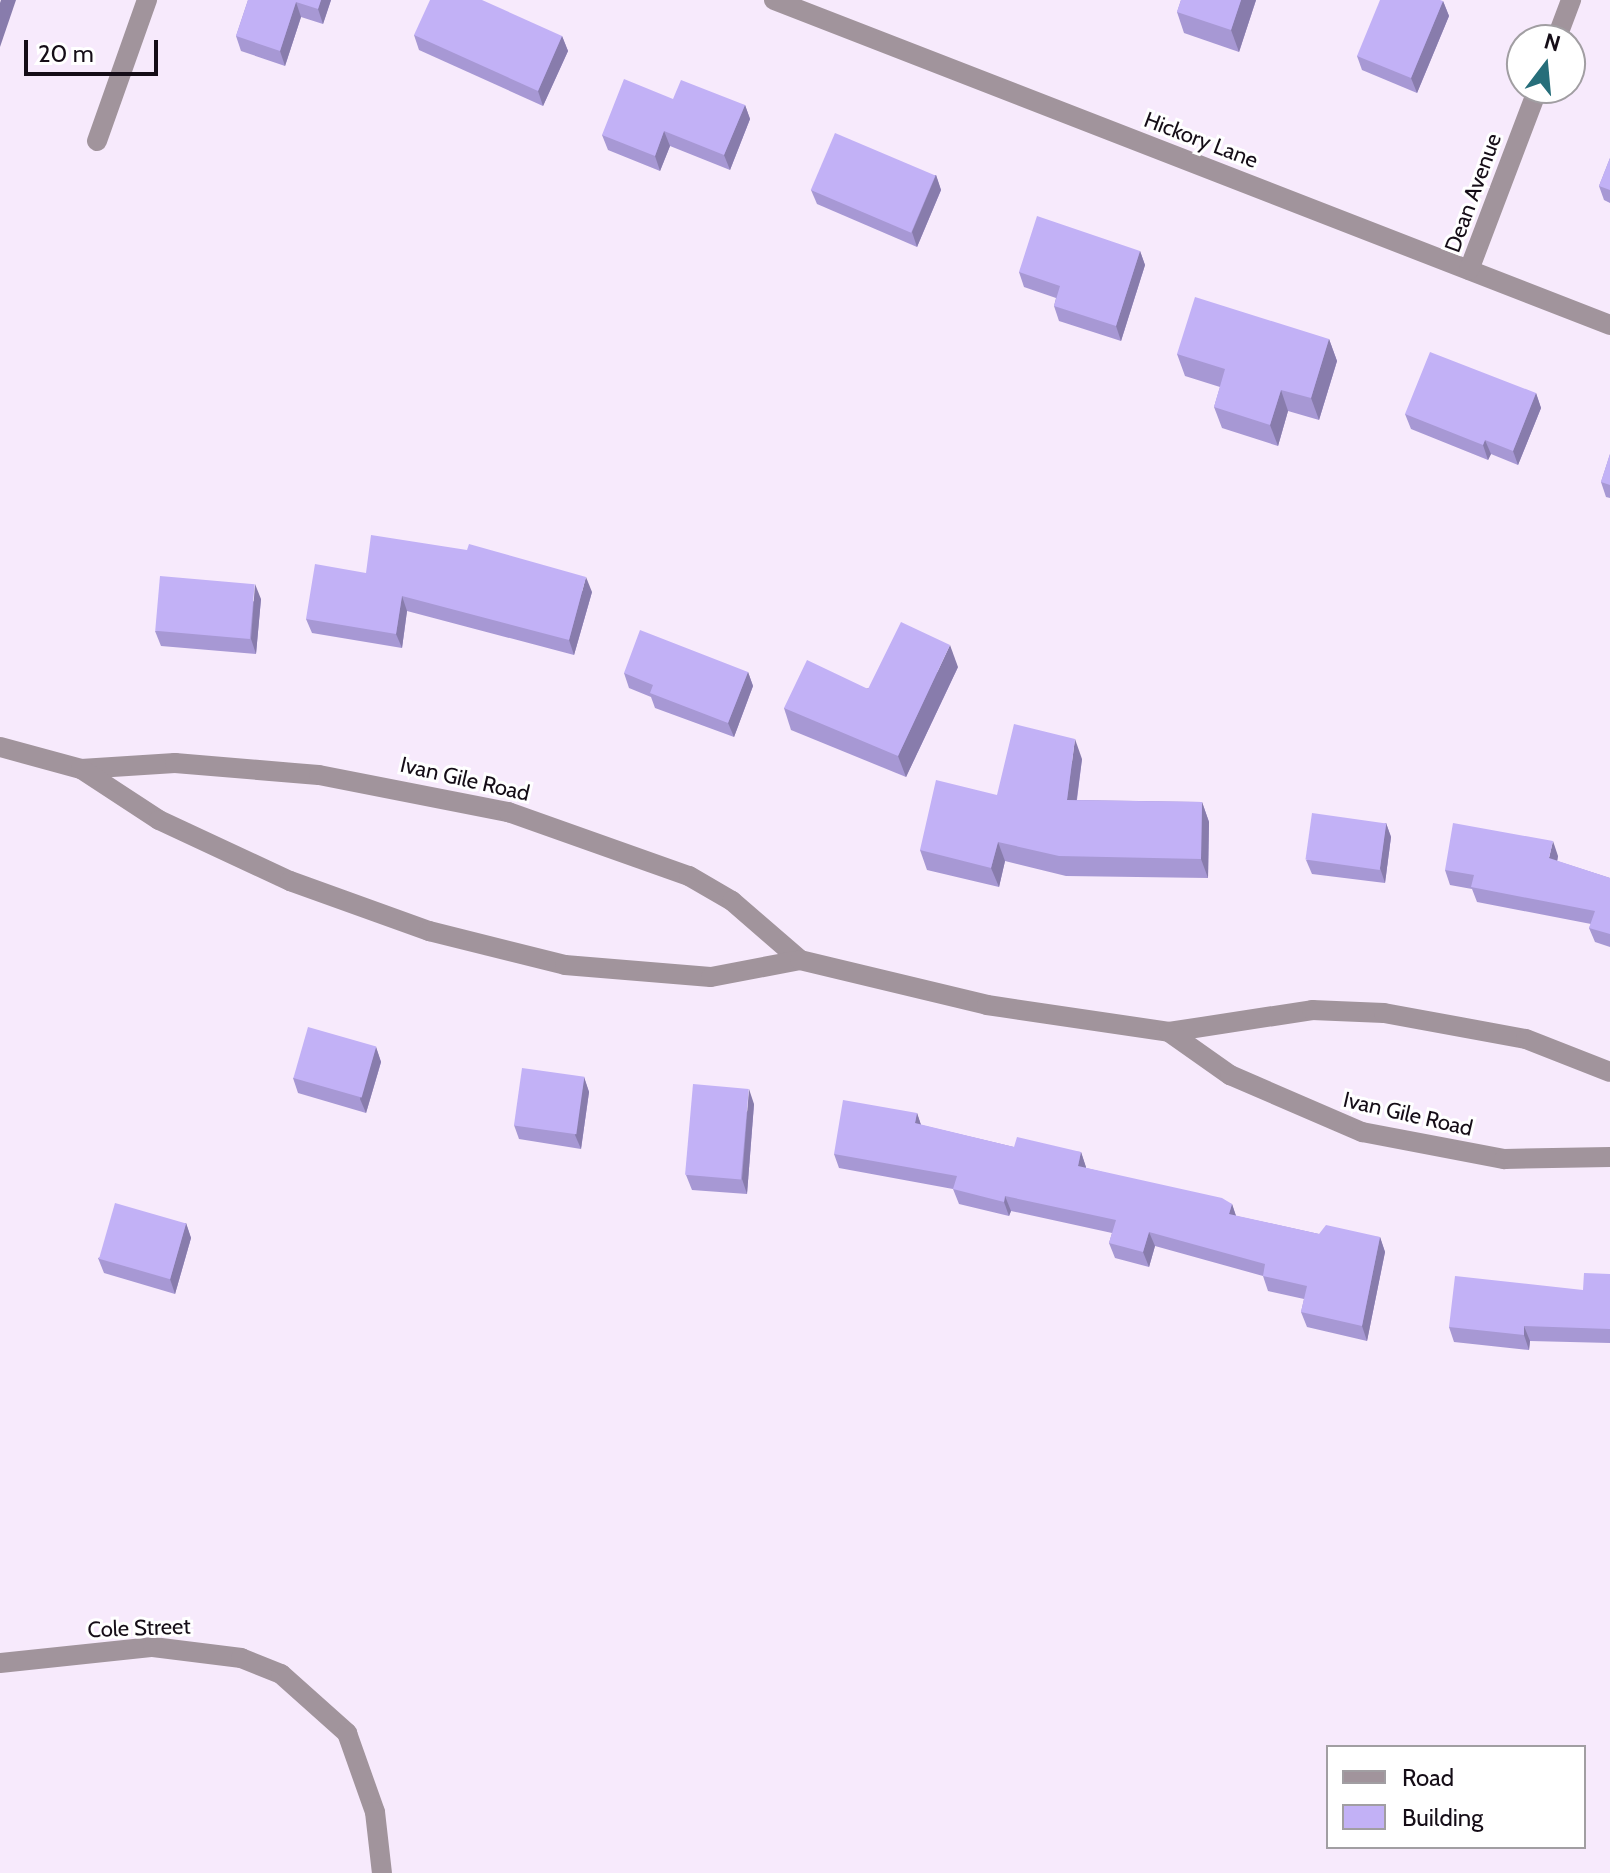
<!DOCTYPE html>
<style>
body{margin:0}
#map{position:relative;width:1610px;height:1873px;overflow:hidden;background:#f7eafc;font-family:Cabin,sans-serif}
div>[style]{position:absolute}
.minor>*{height:20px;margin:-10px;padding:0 10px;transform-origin:10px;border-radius:10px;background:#a1949c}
.wall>*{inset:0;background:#a798d4}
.shaded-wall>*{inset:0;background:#887cac}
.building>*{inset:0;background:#c2b1f6;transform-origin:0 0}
span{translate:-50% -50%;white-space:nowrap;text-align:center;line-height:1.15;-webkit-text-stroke:6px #fff;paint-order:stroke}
.street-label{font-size:22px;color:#150d17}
.legend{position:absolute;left:1326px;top:1745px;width:260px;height:104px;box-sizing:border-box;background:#fff;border:2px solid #a19ea2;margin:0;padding:10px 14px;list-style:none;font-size:24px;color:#150d17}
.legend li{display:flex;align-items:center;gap:16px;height:40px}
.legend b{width:40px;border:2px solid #a19ea2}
.north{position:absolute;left:1506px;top:24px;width:80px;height:80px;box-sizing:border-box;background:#fff;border:2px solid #a19ea2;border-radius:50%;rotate:16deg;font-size:22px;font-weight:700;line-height:32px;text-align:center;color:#150d17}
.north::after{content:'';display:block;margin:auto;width:28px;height:36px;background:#266e7a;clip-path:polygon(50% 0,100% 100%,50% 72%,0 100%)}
.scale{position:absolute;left:24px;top:40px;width:134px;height:36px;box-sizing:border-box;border:4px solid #150d17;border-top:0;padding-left:10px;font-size:24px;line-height:28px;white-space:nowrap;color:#150d17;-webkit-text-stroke:6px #fff;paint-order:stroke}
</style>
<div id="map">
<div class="minor">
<i style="left:774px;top:0;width:897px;rotate:21.24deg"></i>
<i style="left:1556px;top:40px;width:43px;rotate:-69.4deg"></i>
<i style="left:97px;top:141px;width:150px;rotate:-70.5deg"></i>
<i style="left:1469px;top:270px;width:195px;rotate:-69.2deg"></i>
<i style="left:0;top:747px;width:84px;rotate:15.2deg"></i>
<i style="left:81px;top:769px;width:94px;rotate:-3.7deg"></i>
<i style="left:175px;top:763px;width:144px;rotate:4.8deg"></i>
<i style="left:319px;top:775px;width:193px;rotate:11.1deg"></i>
<i style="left:508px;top:812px;width:192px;rotate:19.5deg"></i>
<i style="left:689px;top:876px;width:50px;rotate:30.2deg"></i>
<i style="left:732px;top:901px;width:90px;rotate:40.9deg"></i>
<i style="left:81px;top:769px;width:93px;rotate:33.2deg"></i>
<i style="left:159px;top:820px;width:145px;rotate:25deg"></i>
<i style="left:290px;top:881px;width:148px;rotate:19.8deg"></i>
<i style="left:429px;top:931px;width:140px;rotate:14deg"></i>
<i style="left:565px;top:965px;width:146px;rotate:4.7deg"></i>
<i style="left:711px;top:977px;width:91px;rotate:-10.8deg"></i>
<i style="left:800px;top:960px;width:192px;rotate:13.5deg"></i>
<i style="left:987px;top:1005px;width:184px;rotate:8.4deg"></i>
<i style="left:1169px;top:1032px;width:145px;rotate:-8.7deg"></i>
<i style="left:1312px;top:1010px;width:72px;rotate:2.4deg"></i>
<i style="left:1384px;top:1013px;width:144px;rotate:10.4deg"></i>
<i style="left:1526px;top:1039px;width:90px;rotate:21.4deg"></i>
<i style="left:1169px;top:1032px;width:75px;rotate:35.2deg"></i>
<i style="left:1230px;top:1075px;width:144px;rotate:23.4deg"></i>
<i style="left:1362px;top:1132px;width:145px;rotate:10.8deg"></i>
<i style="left:1504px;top:1159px;width:106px;rotate:-1.1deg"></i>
<i style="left:0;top:1663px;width:154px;rotate:-6deg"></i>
<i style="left:153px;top:1647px;width:89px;rotate:7.1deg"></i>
<i style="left:241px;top:1658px;width:43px;rotate:21.8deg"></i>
<i style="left:281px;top:1674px;width:89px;rotate:41.8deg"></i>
<i style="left:347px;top:1733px;width:84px;rotate:70.5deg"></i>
<i style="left:375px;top:1812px;width:61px;rotate:83.5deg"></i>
</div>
<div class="wall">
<i style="clip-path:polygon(248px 0,331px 0,323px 24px,301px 17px,285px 66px,241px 51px,236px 36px)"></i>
<i style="clip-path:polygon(1181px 0,1256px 0,1239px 52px,1184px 33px,1177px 12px)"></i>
<i style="clip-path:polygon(1443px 1px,1449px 16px,1417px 93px,1362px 70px,1357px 56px)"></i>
<i style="clip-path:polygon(414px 35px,562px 36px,568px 51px,543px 106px,419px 50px)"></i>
<i style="clip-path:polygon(673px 99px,745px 105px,750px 119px,730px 170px,670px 146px,660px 171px,608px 150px,602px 135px)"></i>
<i style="clip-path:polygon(1610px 158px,1610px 203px,1604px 200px,1599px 186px)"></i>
<i style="clip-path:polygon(936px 175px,941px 190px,917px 247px,817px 204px,811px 190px)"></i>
<i style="clip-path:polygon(1140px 251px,1145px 265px,1121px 341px,1059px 321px,1054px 306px,1056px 298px,1024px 287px,1019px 272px)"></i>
<i style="clip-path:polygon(1329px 339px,1337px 361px,1319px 420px,1288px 411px,1278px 446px,1222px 428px,1214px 407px,1220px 387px,1185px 376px,1177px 354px)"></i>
<i style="clip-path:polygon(1536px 393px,1541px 408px,1518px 465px,1491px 454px,1488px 460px,1411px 429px,1405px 414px)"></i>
<i style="clip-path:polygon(1610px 454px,1610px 498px,1606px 497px,1601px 482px)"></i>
<i style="clip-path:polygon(366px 573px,592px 592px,574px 655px,407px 611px,402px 648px,312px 633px,306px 619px)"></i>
<i style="clip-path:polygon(261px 599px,256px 654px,161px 646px,155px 631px)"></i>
<i style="clip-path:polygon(958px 667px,906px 777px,791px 730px,784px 708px)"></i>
<i style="clip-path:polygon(748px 672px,753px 686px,734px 737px,655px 708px,651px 697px,629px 688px,624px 673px)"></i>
<i style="clip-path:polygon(1082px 759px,1077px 800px,1202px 802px,1209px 822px,1208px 878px,1066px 876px,1005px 861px,999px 887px,927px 870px,920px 850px,997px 795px)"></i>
<i style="clip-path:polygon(1386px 823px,1391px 837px,1385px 883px,1312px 874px,1306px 860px)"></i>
<i style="clip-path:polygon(1558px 856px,1557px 861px,1610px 878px,1610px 947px,1595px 942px,1589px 928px,1591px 924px,1477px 902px,1472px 889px,1450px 885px,1445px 870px)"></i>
<i style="clip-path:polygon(376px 1047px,381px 1062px,366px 1113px,298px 1093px,293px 1078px)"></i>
<i style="clip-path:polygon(584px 1077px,589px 1092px,581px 1149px,519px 1139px,514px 1125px)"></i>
<i style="clip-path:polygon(754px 1104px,747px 1194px,692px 1190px,686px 1175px)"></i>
<i style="clip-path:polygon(917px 1113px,921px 1125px,1014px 1147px,1081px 1152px,1086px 1168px,1232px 1204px,1236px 1216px,1319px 1234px,1380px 1237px,1385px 1252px,1367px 1341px,1307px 1327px,1301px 1312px,1304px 1299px,1268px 1291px,1263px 1276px,1155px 1246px,1149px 1267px,1115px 1258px,1109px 1243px,1112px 1233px,1011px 1211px,1009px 1216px,959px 1204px,953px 1189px,839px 1168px,834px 1154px)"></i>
<i style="clip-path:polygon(186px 1223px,191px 1238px,175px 1294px,104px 1273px,98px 1258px)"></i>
<i style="clip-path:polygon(1610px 1274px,1610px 1343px,1530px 1341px,1529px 1350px,1454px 1342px,1449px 1327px,1583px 1290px)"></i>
</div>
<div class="shaded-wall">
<i style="clip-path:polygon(1px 0,16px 0,0 47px,0 3px)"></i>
<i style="clip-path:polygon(321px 0,331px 0,323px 24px,318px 9px)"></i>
<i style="clip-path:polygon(1241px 0,1256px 0,1239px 52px,1231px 30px)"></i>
<i style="clip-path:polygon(1443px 1px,1449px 16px,1417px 93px,1411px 78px)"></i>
<i style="clip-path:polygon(296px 2px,301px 17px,285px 66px,280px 51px)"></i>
<i style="clip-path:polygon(562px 36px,568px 51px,543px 106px,538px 91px)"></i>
<i style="clip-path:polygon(745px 105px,750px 119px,730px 170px,724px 155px)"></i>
<i style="clip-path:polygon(664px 131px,670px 146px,660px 171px,655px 156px)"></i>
<i style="clip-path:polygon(936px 175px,941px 190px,917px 247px,912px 232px)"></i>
<i style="clip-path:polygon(1140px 251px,1145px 265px,1121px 341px,1116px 326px)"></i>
<i style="clip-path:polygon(1329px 339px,1337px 361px,1319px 420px,1311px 398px)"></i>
<i style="clip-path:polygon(1281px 390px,1288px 411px,1278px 446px,1270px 425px)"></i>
<i style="clip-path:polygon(1536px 393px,1541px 408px,1518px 465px,1513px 451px)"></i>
<i style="clip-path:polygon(1485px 440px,1491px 454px,1488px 460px,1483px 445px)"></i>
<i style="clip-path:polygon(586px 577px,592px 592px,574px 655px,569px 640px)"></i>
<i style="clip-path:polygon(255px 584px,261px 599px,256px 654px,251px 639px)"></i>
<i style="clip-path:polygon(402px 596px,407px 611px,402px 648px,396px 634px)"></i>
<i style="clip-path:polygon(950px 645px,958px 667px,906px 777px,898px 756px)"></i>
<i style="clip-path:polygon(748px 672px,753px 686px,734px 737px,728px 723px)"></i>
<i style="clip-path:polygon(1075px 739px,1082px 759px,1074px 819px,1067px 800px)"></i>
<i style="clip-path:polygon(1202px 802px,1209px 822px,1208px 878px,1201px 859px)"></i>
<i style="clip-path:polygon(1386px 823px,1391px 837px,1385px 883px,1380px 868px)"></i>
<i style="clip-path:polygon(1553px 841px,1558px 856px,1555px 873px,1549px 858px)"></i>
<i style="clip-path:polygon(998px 842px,1005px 861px,999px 887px,991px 868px)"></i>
<i style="clip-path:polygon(376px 1047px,381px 1062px,366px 1113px,360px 1099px)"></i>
<i style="clip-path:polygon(584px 1077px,589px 1092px,581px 1149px,575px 1135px)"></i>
<i style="clip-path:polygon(749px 1089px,754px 1104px,747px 1194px,742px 1179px)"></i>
<i style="clip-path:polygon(917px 1113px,922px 1128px,915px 1123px)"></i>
<i style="clip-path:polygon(1081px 1152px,1086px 1167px,1083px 1181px,1078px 1166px)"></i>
<i style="clip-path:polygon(1005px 1196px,1011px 1211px,1009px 1216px,1004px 1202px)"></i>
<i style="clip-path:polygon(1232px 1204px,1237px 1219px,1229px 1214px)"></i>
<i style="clip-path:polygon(186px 1223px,191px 1238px,175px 1294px,170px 1279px)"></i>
<i style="clip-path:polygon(1149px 1232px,1155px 1246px,1149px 1267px,1143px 1252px)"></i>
<i style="clip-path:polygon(1380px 1237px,1385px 1252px,1367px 1341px,1362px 1326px)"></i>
<i style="clip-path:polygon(1524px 1326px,1530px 1341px,1529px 1350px,1524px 1335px)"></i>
</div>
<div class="building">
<i style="clip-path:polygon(248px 0,321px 0,318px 9px,296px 2px,280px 51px,236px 36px)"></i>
<i style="clip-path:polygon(430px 0,482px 0,562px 36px,538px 91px,414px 35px)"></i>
<i style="clip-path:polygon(1181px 0,1241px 0,1231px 30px,1177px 12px)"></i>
<i style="clip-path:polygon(1380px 0,1440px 0,1443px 1px,1411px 78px,1357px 56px)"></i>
<i style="clip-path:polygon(624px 79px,673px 99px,681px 80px,745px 105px,724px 155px,664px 131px,655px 156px,602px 135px)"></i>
<i style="left:835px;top:133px;width:109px;height:62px;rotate:23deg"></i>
<i style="clip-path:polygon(1610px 158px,1610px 190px,1599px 186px)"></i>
<i style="clip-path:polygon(1037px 216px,1140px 251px,1116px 326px,1054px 306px,1060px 286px,1019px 272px)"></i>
<i style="clip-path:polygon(1195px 297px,1329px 339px,1311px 398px,1281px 390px,1270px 425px,1214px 407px,1225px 369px,1177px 354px)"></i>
<i style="clip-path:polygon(1430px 352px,1536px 393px,1513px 451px,1485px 440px,1483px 445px,1405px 414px)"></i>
<i style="clip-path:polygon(1610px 454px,1610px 485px,1601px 482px)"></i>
<i style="clip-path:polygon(371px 535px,467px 550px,469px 544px,586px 577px,569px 640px,402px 596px,396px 634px,306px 619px,315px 564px,366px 573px)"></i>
<i style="left:160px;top:576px;width:95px;height:55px;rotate:5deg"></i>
<i style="clip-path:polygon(901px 622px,950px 645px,898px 756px,784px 708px,807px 660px,868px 689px)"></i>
<i style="clip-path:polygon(640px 630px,748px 672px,728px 723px,650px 693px,653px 685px,624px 673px)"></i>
<i style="clip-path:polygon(1014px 724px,1075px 739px,1067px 800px,1202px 802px,1201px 859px,1059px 856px,998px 842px,991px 868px,920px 850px,936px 780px,997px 795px)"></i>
<i style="left:1312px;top:813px;width:75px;height:47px;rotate:8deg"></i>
<i style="clip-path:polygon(1453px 823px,1553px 841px,1549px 858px,1610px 878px,1610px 934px,1589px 928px,1595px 911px,1471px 887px,1474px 875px,1445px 870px)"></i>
<i style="left:308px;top:1027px;width:71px;height:53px;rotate:16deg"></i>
<i style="left:522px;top:1068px;width:63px;height:58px;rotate:8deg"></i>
<i style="left:693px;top:1084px;width:56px;height:91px;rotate:5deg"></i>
<i style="clip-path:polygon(843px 1100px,917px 1113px,915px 1123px,1014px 1147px,1017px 1137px,1081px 1152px,1078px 1166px,1222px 1198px,1232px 1204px,1229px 1214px,1319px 1234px,1326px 1225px,1380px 1237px,1362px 1326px,1301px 1312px,1307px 1286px,1263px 1276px,1265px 1264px,1149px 1232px,1143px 1252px,1109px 1243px,1116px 1220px,1005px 1196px,1004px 1202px,953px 1189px,957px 1176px,834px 1154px)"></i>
<i style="left:115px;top:1203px;width:74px;height:58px;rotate:16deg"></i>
<i style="clip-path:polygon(1584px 1273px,1610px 1274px,1610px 1329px,1524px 1326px,1524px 1335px,1449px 1327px,1455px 1276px,1583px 1290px)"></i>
</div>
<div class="street-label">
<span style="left:1201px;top:140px;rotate:21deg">Hickory Lane</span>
<span style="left:1473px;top:193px;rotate:-70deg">Dean Avenue</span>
<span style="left:465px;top:779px;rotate:13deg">Ivan Gile Road</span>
<span style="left:1408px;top:1114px;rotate:13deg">Ivan Gile Road</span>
<span style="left:139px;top:1628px;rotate:-2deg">Cole Street</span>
</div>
<ul class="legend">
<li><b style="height:10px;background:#a1949c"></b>Road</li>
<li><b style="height:22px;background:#c2b1f6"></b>Building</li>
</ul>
<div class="north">N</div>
<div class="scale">20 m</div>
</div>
